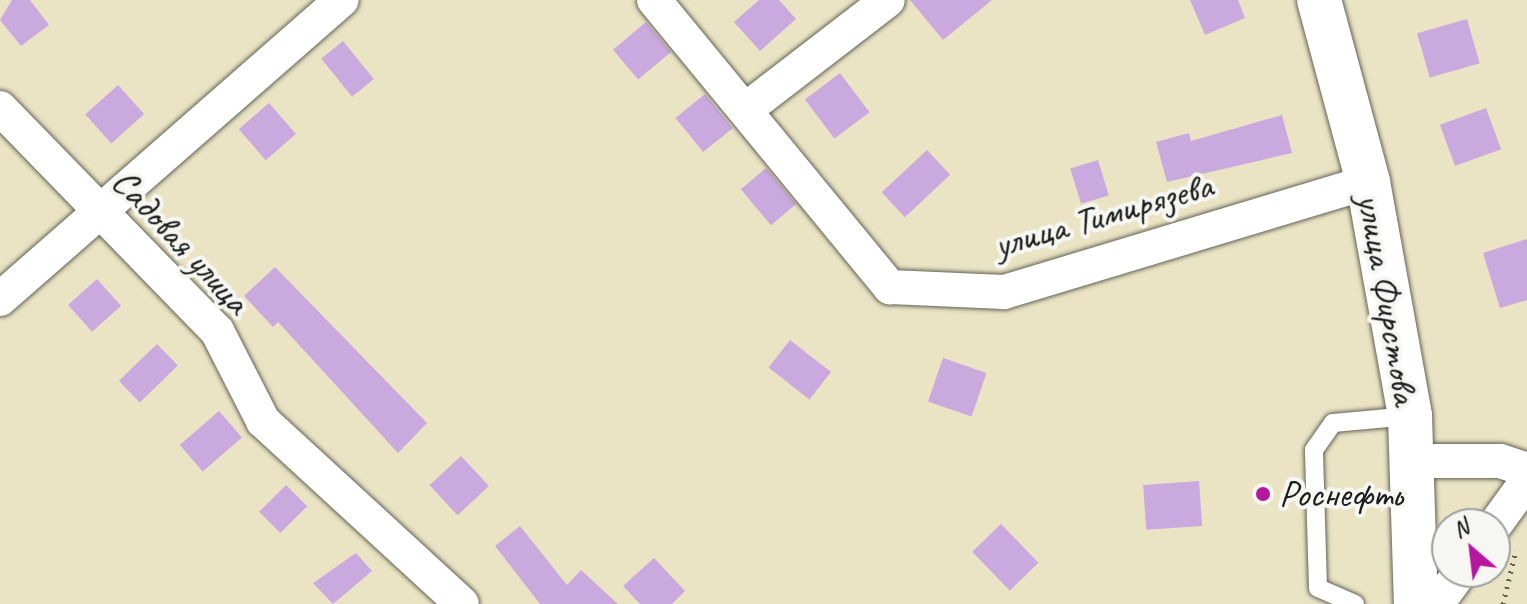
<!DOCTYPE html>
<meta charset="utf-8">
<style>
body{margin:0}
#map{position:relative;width:1527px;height:604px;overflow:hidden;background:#eae4c4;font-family:Caveat,sans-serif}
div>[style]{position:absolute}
.building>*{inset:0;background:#caa9de;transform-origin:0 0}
.path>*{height:5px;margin-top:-2.5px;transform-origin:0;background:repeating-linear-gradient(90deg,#646257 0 2px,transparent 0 8px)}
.roads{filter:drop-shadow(0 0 2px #646257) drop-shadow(0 0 2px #646257)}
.lane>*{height:18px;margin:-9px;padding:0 9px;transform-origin:9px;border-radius:9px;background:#fff}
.street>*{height:34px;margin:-17px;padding:0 17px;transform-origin:17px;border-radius:17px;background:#fff}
.secondary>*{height:44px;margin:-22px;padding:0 22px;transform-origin:22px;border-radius:22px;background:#fff}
.dots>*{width:22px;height:22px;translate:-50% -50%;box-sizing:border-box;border:4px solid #f6f6f2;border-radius:50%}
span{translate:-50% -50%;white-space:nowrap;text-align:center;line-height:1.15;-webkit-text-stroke:8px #f6f6f2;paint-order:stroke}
.street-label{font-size:38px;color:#1c1c1c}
.poi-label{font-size:38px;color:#1c1c1c}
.left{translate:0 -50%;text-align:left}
.north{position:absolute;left:1431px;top:508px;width:80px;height:80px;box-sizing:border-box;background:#f6f6f2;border:2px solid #9f9f9c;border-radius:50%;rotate:332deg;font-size:22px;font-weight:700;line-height:32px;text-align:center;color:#1c1c1c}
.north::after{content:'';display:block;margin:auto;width:28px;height:36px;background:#b5179e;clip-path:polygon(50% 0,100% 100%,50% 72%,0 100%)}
</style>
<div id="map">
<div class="building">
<i style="clip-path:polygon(12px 0,30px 0,49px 25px,21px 46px,0 20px)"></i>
<i style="clip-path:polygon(759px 0,779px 0,796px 19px,760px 51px,734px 22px)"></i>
<i style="clip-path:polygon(910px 0,992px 0,943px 40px)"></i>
<i style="clip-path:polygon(1190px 0,1238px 0,1245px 18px,1205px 35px)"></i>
<i style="left:1467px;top:19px;width:46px;height:52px;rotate:74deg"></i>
<i style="left:646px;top:22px;width:39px;height:43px;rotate:50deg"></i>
<i style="left:343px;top:41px;width:49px;height:28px;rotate:51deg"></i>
<i style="left:840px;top:73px;width:49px;height:44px;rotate:53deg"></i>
<i style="left:118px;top:85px;width:39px;height:44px;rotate:48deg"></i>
<i style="left:705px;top:94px;width:44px;height:38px;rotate:51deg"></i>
<i style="left:269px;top:103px;width:41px;height:40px;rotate:49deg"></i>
<i style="left:1486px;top:108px;width:44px;height:49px;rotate:70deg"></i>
<i style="clip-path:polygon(1282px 115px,1292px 153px,1167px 182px,1156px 142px,1189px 133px,1191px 141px)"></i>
<i style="left:927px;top:150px;width:34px;height:62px;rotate:47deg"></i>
<i style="left:1098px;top:160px;width:37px;height:29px;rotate:73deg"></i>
<i style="left:766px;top:168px;width:47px;height:33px;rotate:50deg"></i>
<i style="clip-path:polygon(1527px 239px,1527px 300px,1500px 308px,1483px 253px)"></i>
<i style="clip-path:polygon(275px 267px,427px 423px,398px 453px,278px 322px,273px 327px,244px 296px)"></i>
<i style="left:97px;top:279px;width:36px;height:39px;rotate:48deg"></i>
<i style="left:790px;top:340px;width:52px;height:35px;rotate:38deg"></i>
<i style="left:157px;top:344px;width:30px;height:53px;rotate:46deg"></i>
<i style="left:943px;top:358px;width:46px;height:46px;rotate:19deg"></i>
<i style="left:219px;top:411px;width:35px;height:52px;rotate:49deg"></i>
<i style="left:461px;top:456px;width:41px;height:43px;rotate:47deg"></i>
<i style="left:1199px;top:481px;width:45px;height:56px;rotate:86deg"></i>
<i style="left:286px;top:485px;width:30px;height:38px;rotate:45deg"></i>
<i style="left:1001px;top:524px;width:54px;height:40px;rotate:46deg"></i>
<i style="clip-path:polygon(520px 526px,567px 585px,581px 570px,618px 604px,540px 604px,495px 546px)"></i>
<i style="clip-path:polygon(356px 553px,372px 571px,333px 604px,313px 583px)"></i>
<i style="clip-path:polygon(654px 558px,685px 591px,672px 604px,640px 604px,623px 586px)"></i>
</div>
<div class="path">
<i style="left:1503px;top:604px;width:56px;rotate:-76.5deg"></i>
</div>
<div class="roads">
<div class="lane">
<i style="left:1355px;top:604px;width:40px;rotate:-156.6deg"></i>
<i style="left:1318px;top:588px;width:138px;rotate:-91.7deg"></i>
<i style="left:1314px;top:450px;width:33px;rotate:-55deg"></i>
<i style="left:1333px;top:423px;width:77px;rotate:-5.2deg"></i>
</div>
<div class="street">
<i style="left:654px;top:0;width:372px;rotate:50.6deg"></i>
<i style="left:890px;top:287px;width:114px;rotate:2.5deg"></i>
<i style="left:1004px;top:292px;width:380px;rotate:-16.8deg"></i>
<i style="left:749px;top:107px;width:175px;rotate:-37.6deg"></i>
<i style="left:0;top:108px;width:311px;rotate:45.8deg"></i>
<i style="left:217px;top:331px;width:101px;rotate:62.9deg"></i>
<i style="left:263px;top:421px;width:270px;rotate:42.6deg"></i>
<i style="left:0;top:299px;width:454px;rotate:-41.2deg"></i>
<i style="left:1411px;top:461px;width:89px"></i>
<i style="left:1500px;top:461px;width:28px;rotate:18deg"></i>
<i style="left:1495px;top:525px;width:54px;rotate:-54deg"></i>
<i style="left:1437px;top:604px;width:39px;rotate:-54deg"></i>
</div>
<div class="secondary">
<i style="left:1319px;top:0;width:188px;rotate:74.9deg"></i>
<i style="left:1368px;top:182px;width:238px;rotate:79.8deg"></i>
<i style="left:1410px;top:416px;width:188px;rotate:88.2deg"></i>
</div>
</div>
<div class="dots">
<i style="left:1263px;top:494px;background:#b5179e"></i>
</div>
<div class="street-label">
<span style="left:1103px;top:215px;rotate:-16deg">улица Тимирязева</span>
<span style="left:181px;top:241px;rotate:47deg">Садовая улица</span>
<span style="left:1388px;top:299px;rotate:80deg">улица Фирстова</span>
</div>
<div class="poi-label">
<span class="left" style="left:1279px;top:494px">Роснефть</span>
</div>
<div class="north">N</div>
</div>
